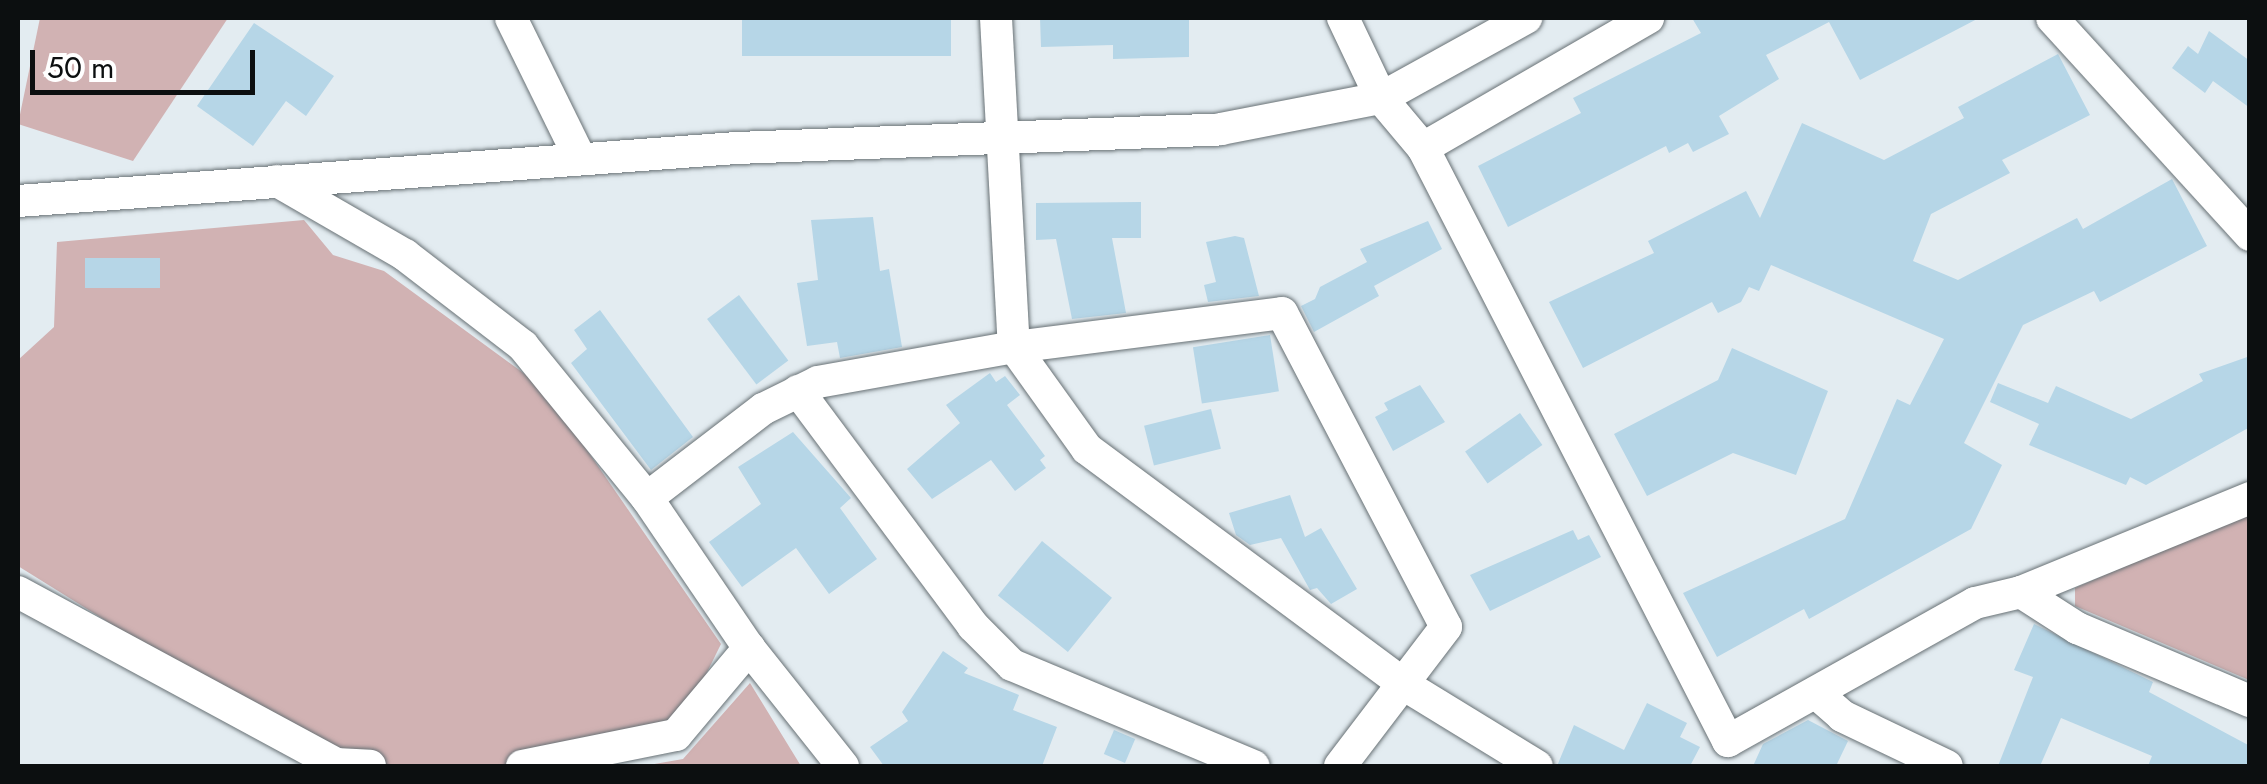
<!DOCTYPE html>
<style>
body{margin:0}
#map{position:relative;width:2267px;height:784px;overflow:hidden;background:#e3ecf1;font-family:Jost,sans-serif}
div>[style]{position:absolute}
.green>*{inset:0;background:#d1b2b3}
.building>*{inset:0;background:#b6d6e7;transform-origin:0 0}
.roads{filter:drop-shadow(0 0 2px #687175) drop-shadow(0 0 2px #687175)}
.minor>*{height:32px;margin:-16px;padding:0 16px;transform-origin:16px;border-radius:16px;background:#fff}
span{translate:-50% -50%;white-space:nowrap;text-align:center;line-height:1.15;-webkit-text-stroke:10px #fff;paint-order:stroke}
.frame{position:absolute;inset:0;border:20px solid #0c0f10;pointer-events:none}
.scale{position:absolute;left:30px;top:50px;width:225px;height:45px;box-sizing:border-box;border:5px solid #0c0f10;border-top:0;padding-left:12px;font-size:30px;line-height:35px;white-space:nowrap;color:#0c0f10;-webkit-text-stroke:8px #fff;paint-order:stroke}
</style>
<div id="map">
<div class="green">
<i style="clip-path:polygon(40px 18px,228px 18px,133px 161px,18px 124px)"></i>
<i style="clip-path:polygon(304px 220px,333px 255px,384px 271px,544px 388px,721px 644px,676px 735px,522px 766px,336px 764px,18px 566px,18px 360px,54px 327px,57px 242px)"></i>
<i style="clip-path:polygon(2249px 512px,2249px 680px,2075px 606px,2075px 588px)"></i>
<i style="clip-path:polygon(750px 683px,801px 766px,643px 766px,683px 759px)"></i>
</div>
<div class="building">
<i style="left:742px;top:18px;width:209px;height:38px"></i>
<i style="clip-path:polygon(1040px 18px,1189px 18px,1189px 57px,1113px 59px,1113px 45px,1041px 47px)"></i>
<i style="clip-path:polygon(1692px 18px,1979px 18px,1860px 80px,1829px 22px,1766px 55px,1779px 79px,1719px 116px,1729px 134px,1693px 152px,1688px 143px,1669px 153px,1666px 146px,1508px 227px,1478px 166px,1581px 113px,1573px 98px,1701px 33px)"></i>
<i style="clip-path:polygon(254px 23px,334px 76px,306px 116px,286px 101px,253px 146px,197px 106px)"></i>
<i style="clip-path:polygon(2209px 31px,2250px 61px,2250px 108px,2213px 81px,2205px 93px,2172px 68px,2188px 46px,2198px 54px)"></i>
<i style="clip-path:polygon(2058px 54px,2090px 115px,2002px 160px,2010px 173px,1931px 214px,1913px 261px,1958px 280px,2077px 218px,2083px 229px,2172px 179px,2207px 246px,2100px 302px,2094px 291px,2023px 325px,1964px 443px,2002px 465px,1971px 529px,1809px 619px,1804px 609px,1717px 657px,1683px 593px,1845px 519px,1897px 399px,1910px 405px,1944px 339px,1771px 265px,1759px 291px,1749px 287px,1741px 302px,1718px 313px,1712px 302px,1583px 368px,1549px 302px,1654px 253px,1648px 241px,1746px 191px,1760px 218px,1802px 123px,1884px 160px,1964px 118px,1958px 107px)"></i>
<i style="clip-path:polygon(1141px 202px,1141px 238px,1112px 238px,1126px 313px,1072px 319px,1056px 239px,1036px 240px,1036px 203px)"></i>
<i style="clip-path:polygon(873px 217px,880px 271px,889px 269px,902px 347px,840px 358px,837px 342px,807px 346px,797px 283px,818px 280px,811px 220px)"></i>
<i style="clip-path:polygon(1428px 221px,1442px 249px,1374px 286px,1379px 296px,1314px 332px,1301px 306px,1315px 299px,1320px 287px,1367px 262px,1360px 249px)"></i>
<i style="clip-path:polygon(1235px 236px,1244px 238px,1259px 296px,1208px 302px,1204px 285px,1216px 282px,1206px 242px)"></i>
<i style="left:160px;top:258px;width:30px;height:75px;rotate:90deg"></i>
<i style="left:739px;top:295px;width:82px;height:40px;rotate:53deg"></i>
<i style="clip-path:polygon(600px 310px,693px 437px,651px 470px,571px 363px,587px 349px,574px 330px)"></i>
<i style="left:1270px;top:335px;width:57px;height:78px;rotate:81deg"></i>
<i style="clip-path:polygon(1732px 348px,1828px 391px,1796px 475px,1733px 453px,1647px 496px,1614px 434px,1718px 380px)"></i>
<i style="clip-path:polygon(2250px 356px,2250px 427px,2146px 485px,2130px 477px,2126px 485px,2029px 445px,2039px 424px,1990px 402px,1998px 383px,2048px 403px,2056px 386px,2131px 419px,2203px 381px,2199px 374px)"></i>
<i style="clip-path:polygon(990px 373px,996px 382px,1005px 376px,1020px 395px,1007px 405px,1045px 456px,1040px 460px,1046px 468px,1015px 491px,991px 460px,932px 499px,907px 469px,960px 423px,946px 405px)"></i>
<i style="clip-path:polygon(1420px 385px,1445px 422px,1393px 451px,1375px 417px,1388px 410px,1384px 403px)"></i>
<i style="left:1211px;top:409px;width:41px;height:69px;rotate:76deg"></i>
<i style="left:1520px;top:413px;width:39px;height:67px;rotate:55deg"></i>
<i style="clip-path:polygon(793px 432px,851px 498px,840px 508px,877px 559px,829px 594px,796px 548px,742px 587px,709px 542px,761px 504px,738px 467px)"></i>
<i style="clip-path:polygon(1290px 495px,1305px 537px,1321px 528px,1357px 589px,1331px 604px,1317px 588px,1310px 590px,1281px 538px,1250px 545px,1236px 535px,1229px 513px)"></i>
<i style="clip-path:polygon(1573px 530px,1578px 540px,1589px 535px,1601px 557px,1490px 611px,1470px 575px)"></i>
<i style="left:1042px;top:541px;width:90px;height:70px;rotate:39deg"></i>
<i style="clip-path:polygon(2034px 624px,2153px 682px,2149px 692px,2250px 746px,2250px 766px,2148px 766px,2152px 756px,2061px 718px,2040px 766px,1998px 766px,2033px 677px,2014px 670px)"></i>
<i style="clip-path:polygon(943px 651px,968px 668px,964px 673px,1019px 695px,1013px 710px,1057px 727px,1042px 766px,884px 766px,870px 747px,908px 721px,902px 712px)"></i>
<i style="clip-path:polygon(1647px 703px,1687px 723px,1680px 737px,1700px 747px,1690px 766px,1557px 766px,1574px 725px,1624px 750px)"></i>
<i style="clip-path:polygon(1808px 720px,1848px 741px,1836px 766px,1753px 766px,1763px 744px)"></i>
<i style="left:1114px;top:730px;width:23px;height:26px;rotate:23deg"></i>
</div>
<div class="roads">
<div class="minor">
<i style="left:511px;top:18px;width:156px;rotate:63.8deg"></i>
<i style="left:996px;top:18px;width:329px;rotate:86.9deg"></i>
<i style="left:1014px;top:347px;width:125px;rotate:54.4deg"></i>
<i style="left:1087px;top:449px;width:394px;rotate:36.6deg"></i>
<i style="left:1403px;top:684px;width:157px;rotate:31.5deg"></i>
<i style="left:1343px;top:18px;width:89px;rotate:64.6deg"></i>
<i style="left:1381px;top:98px;width:65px;rotate:50deg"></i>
<i style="left:1423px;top:148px;width:667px;rotate:62.78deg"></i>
<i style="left:1728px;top:741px;width:283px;rotate:-29.2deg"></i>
<i style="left:1975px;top:603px;width:47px;rotate:-13.4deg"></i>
<i style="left:2021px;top:592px;width:67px;rotate:32.7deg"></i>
<i style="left:2077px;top:628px;width:188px;rotate:22.9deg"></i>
<i style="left:2052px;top:18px;width:294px;rotate:47.6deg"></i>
<i style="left:1423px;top:148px;width:260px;rotate:-30deg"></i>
<i style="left:277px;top:181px;width:148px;rotate:30deg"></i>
<i style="left:405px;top:255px;width:149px;rotate:37.6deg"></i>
<i style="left:523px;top:346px;width:196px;rotate:50.8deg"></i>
<i style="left:647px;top:498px;width:181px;rotate:55.8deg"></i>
<i style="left:18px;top:201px;width:721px;rotate:-4.22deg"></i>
<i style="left:737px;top:148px;width:484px;rotate:-2.2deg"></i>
<i style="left:1221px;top:129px;width:163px;rotate:-11deg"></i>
<i style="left:1381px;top:98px;width:166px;rotate:-28.9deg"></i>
<i style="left:798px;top:391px;width:293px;rotate:53.3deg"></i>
<i style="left:973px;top:626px;width:55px;rotate:45deg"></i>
<i style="left:1012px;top:665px;width:262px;rotate:22.7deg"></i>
<i style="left:647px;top:498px;width:146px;rotate:-37.5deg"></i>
<i style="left:763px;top:409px;width:61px;rotate:-26.1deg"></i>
<i style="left:818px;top:382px;width:199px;rotate:-10.1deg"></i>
<i style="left:1014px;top:347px;width:270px;rotate:-7.2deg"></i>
<i style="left:1282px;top:313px;width:354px;rotate:62.4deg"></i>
<i style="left:1446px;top:627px;width:175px;rotate:127.3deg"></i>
<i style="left:18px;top:592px;width:362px;rotate:28.4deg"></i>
<i style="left:336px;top:764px;width:34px;rotate:3deg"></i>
<i style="left:2021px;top:592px;width:248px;rotate:-22.3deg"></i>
<i style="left:1816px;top:693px;width:35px;rotate:41deg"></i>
<i style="left:1842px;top:716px;width:116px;rotate:25.5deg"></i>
<i style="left:522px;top:766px;width:157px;rotate:-11.4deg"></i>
<i style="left:676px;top:735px;width:114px;rotate:-50deg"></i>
<i style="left:749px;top:648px;width:151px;rotate:51.5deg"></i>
</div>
</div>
<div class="frame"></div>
<div class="scale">50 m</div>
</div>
